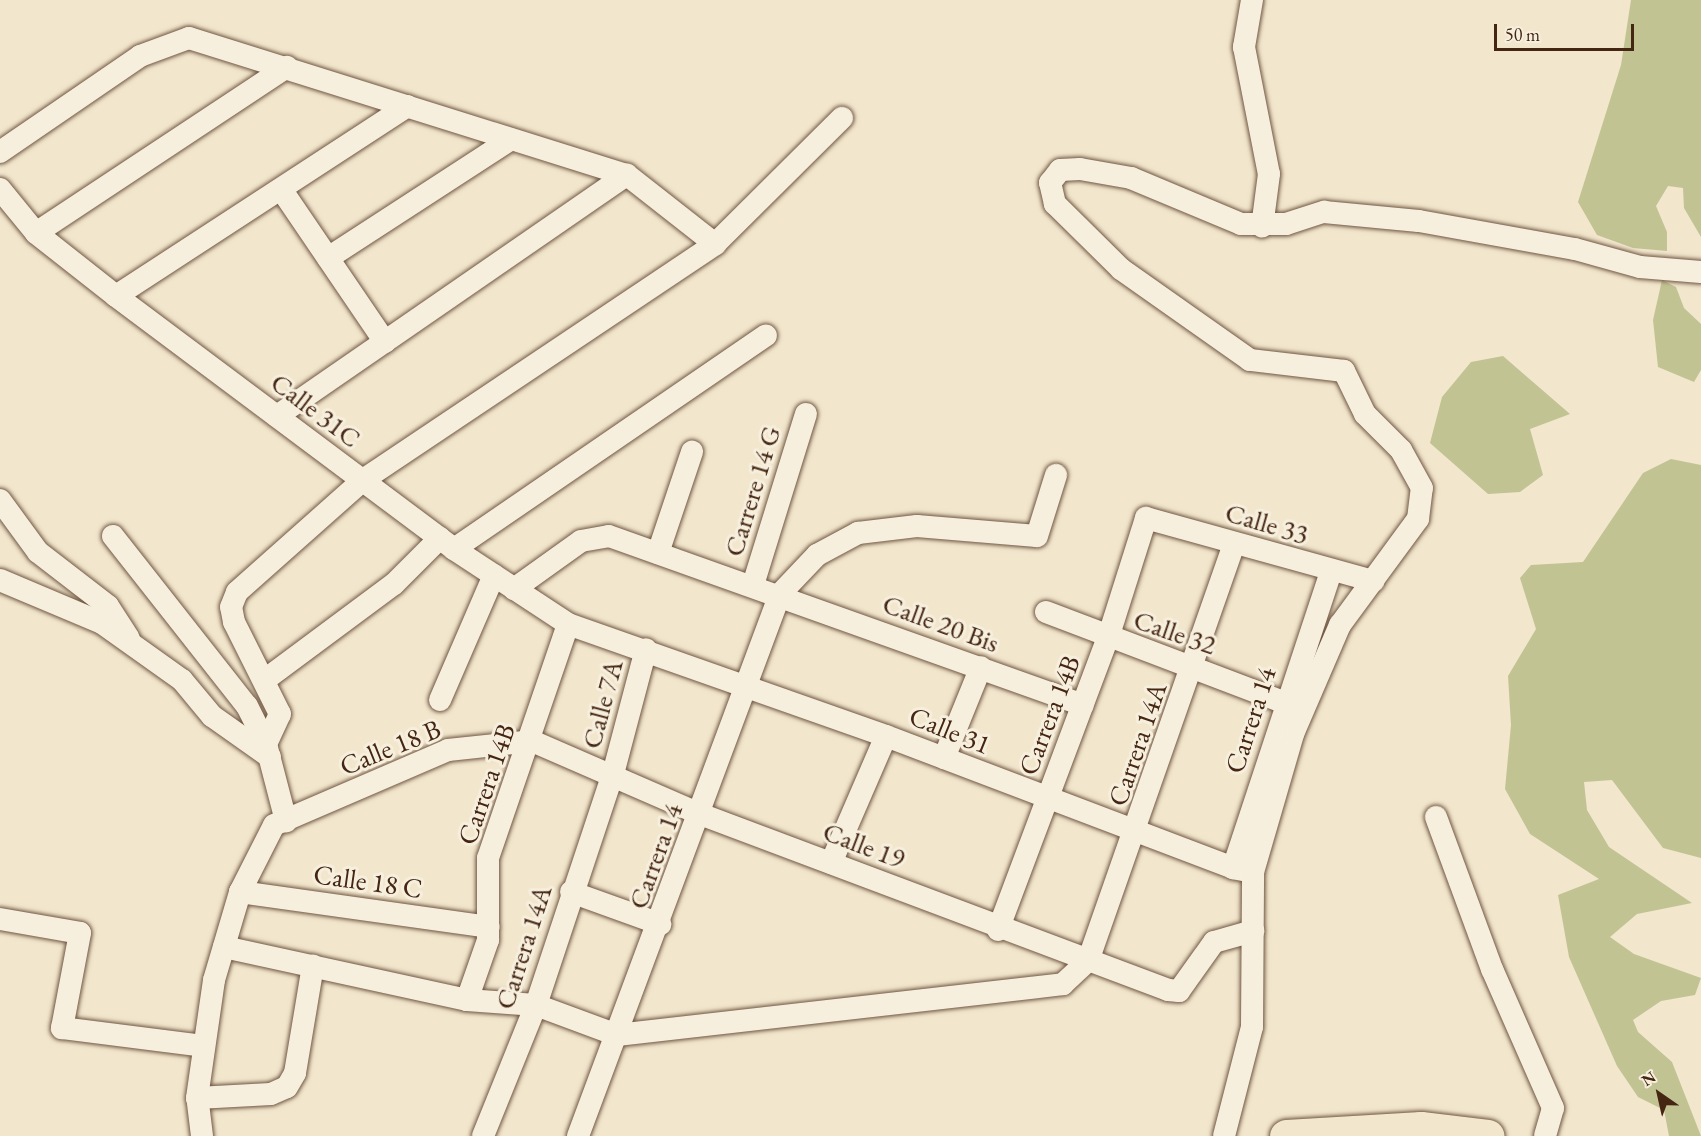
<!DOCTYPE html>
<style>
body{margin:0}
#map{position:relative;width:1701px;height:1136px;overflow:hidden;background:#f2e6cd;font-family:"EB Garamond",serif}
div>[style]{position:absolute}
.green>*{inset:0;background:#c2c393}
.roads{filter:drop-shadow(0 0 2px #705641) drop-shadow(0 0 2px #705641)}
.minor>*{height:22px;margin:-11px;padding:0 11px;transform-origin:11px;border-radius:11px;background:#f7efde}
.primary>*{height:33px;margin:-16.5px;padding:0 16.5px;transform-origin:16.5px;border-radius:16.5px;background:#f2e6cd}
span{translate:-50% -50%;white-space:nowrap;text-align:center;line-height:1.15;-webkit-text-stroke:6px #f7efde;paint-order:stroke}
.street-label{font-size:27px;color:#442612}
.north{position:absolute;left:1629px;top:1064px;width:60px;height:60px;-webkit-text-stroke:4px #f7efde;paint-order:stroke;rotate:326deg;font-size:16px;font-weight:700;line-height:24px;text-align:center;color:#442612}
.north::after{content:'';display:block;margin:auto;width:21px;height:27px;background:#442612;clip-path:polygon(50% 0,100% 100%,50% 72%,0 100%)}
.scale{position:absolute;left:1494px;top:24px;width:140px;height:27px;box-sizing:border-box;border:3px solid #442612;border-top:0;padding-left:8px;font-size:18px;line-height:21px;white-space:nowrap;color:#442612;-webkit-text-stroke:4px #f7efde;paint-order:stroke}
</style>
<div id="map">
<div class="green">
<i style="clip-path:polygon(1631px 0,1701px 0,1701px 237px,1684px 208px,1683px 188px,1668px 186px,1656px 206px,1667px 232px,1667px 251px,1633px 248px,1597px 235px,1578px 202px,1621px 65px)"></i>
<i style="clip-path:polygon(1662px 280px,1676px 287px,1684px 308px,1701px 324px,1701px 370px,1694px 382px,1658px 367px,1653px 320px)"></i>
<i style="clip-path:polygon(1503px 356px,1570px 414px,1530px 429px,1543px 475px,1520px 492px,1488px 494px,1430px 443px,1442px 397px,1471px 362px)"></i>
<i style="clip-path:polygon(1671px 459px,1701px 465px,1701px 858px,1663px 848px,1612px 780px,1584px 782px,1587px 810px,1609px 847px,1692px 903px,1637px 914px,1610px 937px,1634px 954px,1701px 978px,1695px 995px,1661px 1001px,1633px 1020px,1638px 1032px,1672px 1062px,1701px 1136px,1669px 1136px,1664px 1110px,1638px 1097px,1617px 1066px,1569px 957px,1558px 895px,1599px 879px,1530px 834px,1505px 789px,1511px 725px,1508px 676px,1536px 629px,1520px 578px,1531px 565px,1583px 562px,1643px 473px)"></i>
</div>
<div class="roads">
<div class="minor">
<i style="left:1252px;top:0;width:48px;rotate:99.7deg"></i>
<i style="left:1244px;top:47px;width:129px;rotate:78.9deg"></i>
<i style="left:1269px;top:174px;width:53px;rotate:97.5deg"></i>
<i style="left:0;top:152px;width:170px;rotate:-34.4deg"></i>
<i style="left:140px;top:56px;width:52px;rotate:-20.2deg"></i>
<i style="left:189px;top:38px;width:459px;rotate:17.4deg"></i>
<i style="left:627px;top:175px;width:112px;rotate:38.1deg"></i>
<i style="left:0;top:189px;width:57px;rotate:50.7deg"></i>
<i style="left:36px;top:233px;width:102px;rotate:38.2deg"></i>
<i style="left:116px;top:296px;width:422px;rotate:36.8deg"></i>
<i style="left:454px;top:549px;width:136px;rotate:33.3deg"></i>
<i style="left:568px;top:624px;width:337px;rotate:19.4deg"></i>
<i style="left:886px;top:736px;width:371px;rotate:20.8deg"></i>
<i style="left:281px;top:189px;width:185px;rotate:55.8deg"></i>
<i style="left:36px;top:233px;width:301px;rotate:-33.5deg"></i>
<i style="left:328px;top:258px;width:218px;rotate:-33deg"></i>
<i style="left:116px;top:296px;width:348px;rotate:-33.1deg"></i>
<i style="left:277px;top:416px;width:425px;rotate:-34.6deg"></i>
<i style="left:0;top:500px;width:64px;rotate:53.8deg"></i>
<i style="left:38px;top:552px;width:88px;rotate:37.6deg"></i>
<i style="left:108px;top:606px;width:38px;rotate:57deg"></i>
<i style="left:113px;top:536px;width:216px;rotate:51.8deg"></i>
<i style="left:247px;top:706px;width:42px;rotate:63.4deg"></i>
<i style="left:266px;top:744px;width:80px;rotate:75.4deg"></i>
<i style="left:454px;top:549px;width:378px;rotate:-34.4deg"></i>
<i style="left:658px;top:553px;width:107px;rotate:-71.4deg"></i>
<i style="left:0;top:580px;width:111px;rotate:22.9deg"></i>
<i style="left:102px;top:623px;width:98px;rotate:35.5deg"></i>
<i style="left:182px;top:680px;width:47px;rotate:50.2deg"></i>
<i style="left:212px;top:716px;width:71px;rotate:35.3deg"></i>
<i style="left:753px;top:585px;width:179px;rotate:-72.8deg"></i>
<i style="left:514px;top:589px;width:82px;rotate:-35.6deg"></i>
<i style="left:581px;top:541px;width:28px;rotate:-10deg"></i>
<i style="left:609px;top:536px;width:503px;rotate:19.62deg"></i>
<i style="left:1046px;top:612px;width:256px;rotate:20.8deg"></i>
<i style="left:266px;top:679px;width:159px;rotate:-36.6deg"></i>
<i style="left:394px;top:584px;width:65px;rotate:-45deg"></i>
<i style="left:440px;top:700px;width:136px;rotate:-66.6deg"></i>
<i style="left:266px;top:744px;width:33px;rotate:-65deg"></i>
<i style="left:280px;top:714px;width:103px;rotate:-116.6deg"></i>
<i style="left:234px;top:622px;width:15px;rotate:-101deg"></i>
<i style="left:231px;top:607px;width:16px;rotate:-68deg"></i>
<i style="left:237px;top:592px;width:169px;rotate:-41.6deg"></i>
<i style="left:363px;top:480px;width:424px;rotate:-33.8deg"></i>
<i style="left:715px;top:244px;width:179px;rotate:-44.8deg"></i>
<i style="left:944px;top:758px;width:98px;rotate:-67.9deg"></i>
<i style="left:1436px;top:817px;width:162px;rotate:69.8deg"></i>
<i style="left:1492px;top:969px;width:152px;rotate:66.3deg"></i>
<i style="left:1553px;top:1108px;width:29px;rotate:106deg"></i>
<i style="left:831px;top:863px;width:138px;rotate:-66.6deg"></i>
<i style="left:1248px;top:871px;width:15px;rotate:-169deg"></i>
<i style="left:1233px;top:868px;width:313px;rotate:-71.7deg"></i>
<i style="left:240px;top:892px;width:251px;rotate:8deg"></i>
<i style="left:571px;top:892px;width:95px;rotate:19.8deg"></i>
<i style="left:0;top:919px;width:81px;rotate:9.9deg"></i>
<i style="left:80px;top:933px;width:97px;rotate:100.7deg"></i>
<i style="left:62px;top:1028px;width:143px;rotate:7.2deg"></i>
<i style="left:998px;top:930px;width:312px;rotate:-69.4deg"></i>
<i style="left:1108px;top:638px;width:126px;rotate:-72.4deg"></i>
<i style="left:1146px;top:518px;width:236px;rotate:15.5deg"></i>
<i style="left:224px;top:947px;width:249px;rotate:12.3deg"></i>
<i style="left:467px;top:1000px;width:69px;rotate:4.1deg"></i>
<i style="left:536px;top:1005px;width:86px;rotate:20.3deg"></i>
<i style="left:617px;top:1035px;width:449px;rotate:-6.5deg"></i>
<i style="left:1063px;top:984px;width:34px;rotate:-43deg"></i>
<i style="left:1088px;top:961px;width:442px;rotate:-70.7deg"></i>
<i style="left:467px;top:1000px;width:64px;rotate:-70.7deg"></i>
<i style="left:488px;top:940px;width:82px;rotate:-90deg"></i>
<i style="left:488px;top:858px;width:247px;rotate:-71.1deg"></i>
<i style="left:197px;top:1098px;width:74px;rotate:-3.1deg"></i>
<i style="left:271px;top:1094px;width:17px;rotate:-24deg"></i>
<i style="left:287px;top:1087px;width:16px;rotate:-60deg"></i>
<i style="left:295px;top:1073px;width:109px;rotate:-80.5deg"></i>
<i style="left:202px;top:1136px;width:38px;rotate:-97deg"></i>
<i style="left:197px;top:1098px;width:119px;rotate:-81.8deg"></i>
<i style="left:214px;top:980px;width:92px;rotate:-73.5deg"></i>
<i style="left:240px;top:892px;width:75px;rotate:-63.1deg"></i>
<i style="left:274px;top:825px;width:189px;rotate:-23.3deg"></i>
<i style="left:448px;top:750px;width:84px;rotate:-6.1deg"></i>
<i style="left:532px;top:741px;width:183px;rotate:23.5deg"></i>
<i style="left:700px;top:814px;width:500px;rotate:20.6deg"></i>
<i style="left:1168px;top:990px;width:11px;rotate:5deg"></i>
<i style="left:1179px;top:991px;width:60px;rotate:-54.5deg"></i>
<i style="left:1214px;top:942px;width:41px;rotate:-15.8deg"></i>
<i style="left:483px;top:1136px;width:141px;rotate:-68deg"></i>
<i style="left:536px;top:1005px;width:243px;rotate:-71.6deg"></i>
<i style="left:613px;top:774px;width:129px;rotate:-75.2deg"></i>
<i style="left:578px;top:1136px;width:578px;rotate:-69.56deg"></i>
<i style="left:780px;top:594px;width:54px;rotate:-46.5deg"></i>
<i style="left:817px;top:555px;width:47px;rotate:-28.2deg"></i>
<i style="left:858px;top:533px;width:59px;rotate:-6.8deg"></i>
<i style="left:917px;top:526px;width:120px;rotate:4.8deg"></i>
<i style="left:1037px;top:536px;width:64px;rotate:-72.7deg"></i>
<i style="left:1224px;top:1136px;width:113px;rotate:-75.6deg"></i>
<i style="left:1252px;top:1027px;width:155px;rotate:-89.6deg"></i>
<i style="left:1253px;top:872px;width:144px;rotate:-73.8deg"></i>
<i style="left:1293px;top:734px;width:119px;rotate:-66.7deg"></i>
<i style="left:1340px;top:625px;width:132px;rotate:-53.7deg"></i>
<i style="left:1418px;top:519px;width:31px;rotate:-83deg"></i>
<i style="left:1422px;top:488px;width:43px;rotate:-118.9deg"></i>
<i style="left:1401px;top:450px;width:51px;rotate:-135deg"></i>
<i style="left:1365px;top:414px;width:48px;rotate:-116deg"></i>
<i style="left:1344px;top:371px;width:95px;rotate:-173.3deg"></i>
<i style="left:1250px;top:360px;width:158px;rotate:-144.8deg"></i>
<i style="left:1121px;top:269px;width:93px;rotate:-135.4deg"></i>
<i style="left:1055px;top:204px;width:22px;rotate:-103deg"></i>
<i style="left:1050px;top:183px;width:16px;rotate:-52deg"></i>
<i style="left:1060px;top:170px;width:20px;rotate:-3deg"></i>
<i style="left:1080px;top:169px;width:52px;rotate:10deg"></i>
<i style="left:1131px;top:178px;width:119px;rotate:22.7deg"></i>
<i style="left:1241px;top:224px;width:45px"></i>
<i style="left:1286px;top:224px;width:40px;rotate:-18deg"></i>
<i style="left:1324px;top:212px;width:95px;rotate:5.4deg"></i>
<i style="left:1419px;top:221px;width:158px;rotate:10.2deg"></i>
<i style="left:1575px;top:249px;width:67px;rotate:15.5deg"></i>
<i style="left:1640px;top:267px;width:61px;rotate:4.7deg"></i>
</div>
<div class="primary">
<i style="left:1286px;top:1136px;width:135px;rotate:-3.4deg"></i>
<i style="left:1421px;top:1128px;width:67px;rotate:6.8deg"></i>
</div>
</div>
<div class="street-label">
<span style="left:316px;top:410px;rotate:37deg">Calle 31C</span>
<span style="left:752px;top:491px;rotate:-73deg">Carrere 14 G</span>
<span style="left:1267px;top:523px;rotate:16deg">Calle 33</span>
<span style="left:941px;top:623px;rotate:20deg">Calle 20 Bis</span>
<span style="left:1175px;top:632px;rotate:19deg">Calle 32</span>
<span style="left:602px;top:704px;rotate:-75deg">Calle 7A</span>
<span style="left:1049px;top:715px;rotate:-69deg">Carrera 14B</span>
<span style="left:1250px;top:720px;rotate:-72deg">Carrera 14</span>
<span style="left:950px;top:730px;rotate:22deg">Calle 31</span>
<span style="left:1137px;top:744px;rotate:-71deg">Carrera 14A</span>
<span style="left:390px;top:747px;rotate:-22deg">Calle 18 B</span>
<span style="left:486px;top:784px;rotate:-71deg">Carrera 14B</span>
<span style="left:864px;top:845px;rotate:21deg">Calle 19</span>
<span style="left:655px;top:856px;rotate:-70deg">Carrera 14</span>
<span style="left:368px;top:881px;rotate:8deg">Calle 18 C</span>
<span style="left:523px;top:947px;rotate:-72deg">Carrera 14A</span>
</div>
<div class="north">N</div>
<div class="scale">50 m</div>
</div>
